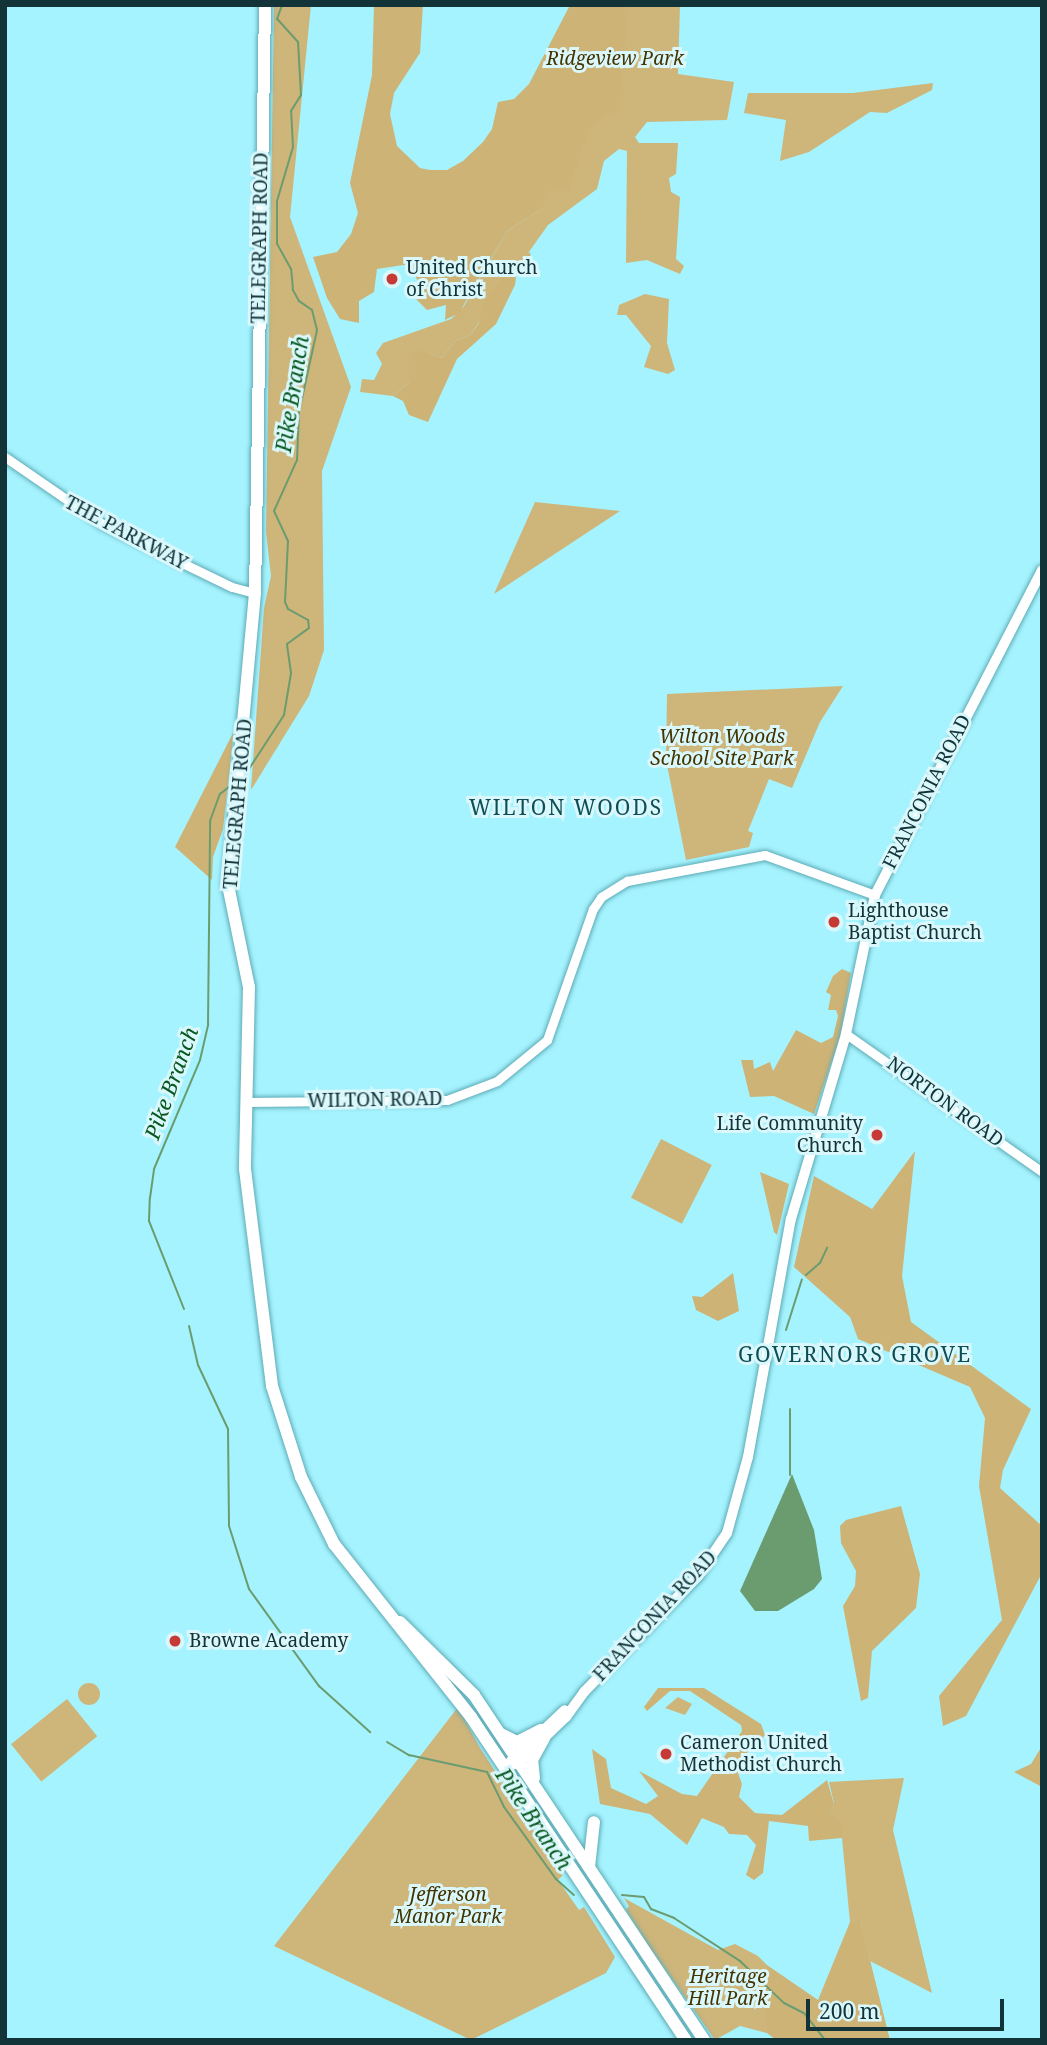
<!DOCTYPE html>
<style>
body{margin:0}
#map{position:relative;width:1047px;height:2045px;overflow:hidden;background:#a5f3fe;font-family:"Noto Serif",serif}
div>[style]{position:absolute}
.green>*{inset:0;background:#ceb57a;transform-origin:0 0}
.round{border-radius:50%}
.forest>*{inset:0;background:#ceb376}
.water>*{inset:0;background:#6b9c70}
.stream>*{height:2px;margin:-1px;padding:0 1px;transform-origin:1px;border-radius:1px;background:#6b9c70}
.roads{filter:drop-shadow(0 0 2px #5dabb6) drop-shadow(0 0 2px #5dabb6)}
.tertiary>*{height:9px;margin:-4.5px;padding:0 4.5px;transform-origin:4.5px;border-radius:4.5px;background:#fff}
.secondary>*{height:10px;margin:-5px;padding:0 5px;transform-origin:5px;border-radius:5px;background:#fff}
.primary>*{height:12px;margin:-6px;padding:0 6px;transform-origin:6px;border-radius:6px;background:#fff}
.dots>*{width:19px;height:19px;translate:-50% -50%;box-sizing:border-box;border:4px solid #daf8fc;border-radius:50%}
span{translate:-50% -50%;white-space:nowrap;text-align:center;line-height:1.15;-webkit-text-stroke:6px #daf8fc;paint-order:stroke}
.park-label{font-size:19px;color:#453300;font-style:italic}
.street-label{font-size:19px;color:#123338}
.poi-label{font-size:19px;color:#123338}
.left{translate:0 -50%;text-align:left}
.right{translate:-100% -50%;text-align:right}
.water-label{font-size:21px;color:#07571e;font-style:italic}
.neighbourhood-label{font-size:21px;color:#0e4f57;letter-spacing:2px}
.frame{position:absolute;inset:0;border:7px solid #123338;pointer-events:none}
.scale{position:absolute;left:806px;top:1999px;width:198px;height:32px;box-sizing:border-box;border:4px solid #123338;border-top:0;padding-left:9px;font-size:21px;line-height:24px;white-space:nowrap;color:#123338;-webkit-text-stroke:5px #daf8fc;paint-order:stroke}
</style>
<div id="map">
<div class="green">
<i style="clip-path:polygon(274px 5px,311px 5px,290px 217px,351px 387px,322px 471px,324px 650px,309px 696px,251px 790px,264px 608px,271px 576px,266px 532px)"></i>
<i style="clip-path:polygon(575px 5px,680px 5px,678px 74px,734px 82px,727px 120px,647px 122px,635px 137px,639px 143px,678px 143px,676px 174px,669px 178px,671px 192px,680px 197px,676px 259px,684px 266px,680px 274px,647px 260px,626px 263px,627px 151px,619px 149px,604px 161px,597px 189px,548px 225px,470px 335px,454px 342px,442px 358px,421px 350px,410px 382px,393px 396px,360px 392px,362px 379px,374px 380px,382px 364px,376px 353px,383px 343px,451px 319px,464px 306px,507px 231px,540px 210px)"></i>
<i style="clip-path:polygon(933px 83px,932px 90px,887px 113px,870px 112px,809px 152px,780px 161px,786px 120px,744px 113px,748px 93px,853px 93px)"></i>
<i style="clip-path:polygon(645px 294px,669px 299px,667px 343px,675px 370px,668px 374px,644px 367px,651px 346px,626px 315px,617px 315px,619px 305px)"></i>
<i style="clip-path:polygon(535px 502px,620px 511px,494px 594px)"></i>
<i style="clip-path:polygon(843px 686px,820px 722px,792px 788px,769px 779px,748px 831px,753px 833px,749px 847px,686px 860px,666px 760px,667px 694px)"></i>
<i style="left:661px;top:1139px;width:57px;height:66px;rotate:27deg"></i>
<i class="round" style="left:78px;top:1683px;width:22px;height:22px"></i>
<i style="clip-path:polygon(678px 1697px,692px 1704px,685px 1715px,665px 1708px)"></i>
<i style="left:67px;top:1699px;width:48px;height:72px;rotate:51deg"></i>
<i style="clip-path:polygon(458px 1707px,480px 1748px,563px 1875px,558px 1880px,579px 1910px,584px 1907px,615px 1957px,606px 1973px,471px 2040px,274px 1946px)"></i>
<i style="clip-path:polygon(904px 1778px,893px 1830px,932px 1993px,870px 1961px,860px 1921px,850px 1922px,842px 1838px,830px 1815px,834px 1803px,829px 1782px)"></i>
<i style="clip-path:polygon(624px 1898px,718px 1950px,735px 1944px,758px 1956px,767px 1965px,767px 2033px,740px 2026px,715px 2040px,650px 1948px,626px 1910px,629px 1906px)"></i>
</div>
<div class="forest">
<i style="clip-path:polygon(374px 5px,423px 5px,420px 53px,394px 93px,390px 114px,397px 146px,420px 168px,430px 170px,447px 170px,463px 161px,483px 142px,492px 129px,498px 102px,514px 99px,529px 84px,570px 5px,628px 5px,619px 111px,604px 115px,588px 130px,569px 189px,551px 188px,540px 210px,507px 231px,459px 313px,445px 320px,446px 305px,427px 310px,415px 298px,420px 286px,410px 264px,377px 269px,374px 292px,359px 301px,359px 323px,340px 319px,327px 298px,313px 257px,337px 252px,351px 234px,358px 213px,350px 183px,372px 75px)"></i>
<i style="clip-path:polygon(530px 252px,531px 259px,517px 270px,515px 285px,496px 324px,457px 359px,428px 422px,409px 415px,403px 401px,393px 396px,410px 382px,408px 366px,413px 353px,419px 349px,442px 358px,454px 342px,470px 335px,479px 323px,484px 303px,509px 268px)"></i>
<i style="clip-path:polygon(234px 731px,223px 829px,213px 857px,212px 880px,175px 847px)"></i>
<i style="clip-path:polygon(842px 969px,851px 973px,840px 1037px,814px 1114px,774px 1096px,750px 1097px,741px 1060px,753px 1060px,754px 1069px,770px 1062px,773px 1071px,796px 1030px,821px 1043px,833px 1037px,838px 1016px,836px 1010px,828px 1010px,831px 995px,826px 992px,833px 976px)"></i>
<i style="clip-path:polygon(915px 1151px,902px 1276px,911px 1322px,1031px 1409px,1003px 1470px,1000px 1488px,1042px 1526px,1042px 1573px,966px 1716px,943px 1726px,939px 1696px,1002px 1620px,979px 1486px,985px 1418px,970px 1387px,858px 1339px,850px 1317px,794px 1267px,814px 1176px,872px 1209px)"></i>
<i style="clip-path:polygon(760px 1172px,789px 1184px,777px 1235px,774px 1232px)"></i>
<i style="clip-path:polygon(733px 1273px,739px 1311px,718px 1321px,696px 1310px,692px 1296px,702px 1297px)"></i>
<i style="clip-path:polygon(901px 1506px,920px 1574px,916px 1608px,872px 1651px,868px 1698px,861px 1701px,843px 1606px,855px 1586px,856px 1571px,841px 1543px,840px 1526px,846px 1520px)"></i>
<i style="clip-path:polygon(658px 1688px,704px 1688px,761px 1724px,765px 1735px,735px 1765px,742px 1784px,739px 1797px,755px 1813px,782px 1815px,827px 1780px,834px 1804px,830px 1815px,841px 1821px,842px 1838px,809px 1841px,808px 1826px,769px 1821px,763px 1873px,754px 1880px,746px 1875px,756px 1845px,747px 1835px,729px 1834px,724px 1827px,702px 1818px,687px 1845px,650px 1814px,600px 1804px,592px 1749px,606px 1759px,611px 1788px,646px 1804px,658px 1796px,639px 1771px,682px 1794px,697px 1796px,742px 1731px,741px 1725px,690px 1691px,670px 1691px,647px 1711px,644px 1707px)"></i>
<i style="clip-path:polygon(1042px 1746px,1042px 1787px,1014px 1772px,1031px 1764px)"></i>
<i style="clip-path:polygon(860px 1920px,890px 2040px,776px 2040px,767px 2033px,767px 1965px,818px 2000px,850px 1922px)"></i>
</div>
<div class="water">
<i style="clip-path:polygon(792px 1474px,814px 1530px,822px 1579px,814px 1589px,778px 1611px,755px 1611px,740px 1591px)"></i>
</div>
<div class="stream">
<i style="left:247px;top:772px;width:68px;rotate:-57deg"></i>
<i style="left:284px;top:715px;width:43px;rotate:-80.5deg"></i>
<i style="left:291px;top:673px;width:29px;rotate:-98deg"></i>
<i style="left:287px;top:644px;width:27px;rotate:-36deg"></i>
<i style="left:309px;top:628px;width:8px;rotate:-97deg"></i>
<i style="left:308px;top:620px;width:23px;rotate:-151deg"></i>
<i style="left:288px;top:609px;width:8px;rotate:-113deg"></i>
<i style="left:285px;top:602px;width:61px;rotate:-87.2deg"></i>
<i style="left:288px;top:541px;width:33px;rotate:-115deg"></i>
<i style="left:274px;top:511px;width:56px;rotate:-65.7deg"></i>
<i style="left:297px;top:460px;width:48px;rotate:-87.6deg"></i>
<i style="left:299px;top:412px;width:84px;rotate:-77.6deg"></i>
<i style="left:317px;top:330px;width:21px;rotate:-104deg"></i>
<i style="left:312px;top:310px;width:16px;rotate:-145deg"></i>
<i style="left:299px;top:301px;width:13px;rotate:-119deg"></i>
<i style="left:293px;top:290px;width:21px;rotate:-95deg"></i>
<i style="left:291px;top:269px;width:29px;rotate:-119deg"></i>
<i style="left:277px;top:244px;width:43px;rotate:-90deg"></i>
<i style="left:277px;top:201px;width:56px;rotate:-73.5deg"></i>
<i style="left:293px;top:147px;width:36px;rotate:-93deg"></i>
<i style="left:291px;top:111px;width:19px;rotate:-58deg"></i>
<i style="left:301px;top:95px;width:53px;rotate:-93.2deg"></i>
<i style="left:298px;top:42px;width:31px;rotate:-132deg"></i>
<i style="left:277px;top:19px;width:15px;rotate:-70deg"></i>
<i style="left:806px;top:1275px;width:18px;rotate:-41deg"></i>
<i style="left:820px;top:1263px;width:17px;rotate:-65deg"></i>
<i style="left:184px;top:1309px;width:95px;rotate:-111.7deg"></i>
<i style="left:149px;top:1221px;width:23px;rotate:-88deg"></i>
<i style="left:150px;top:1198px;width:29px;rotate:-82deg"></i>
<i style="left:154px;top:1169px;width:118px;rotate:-67.1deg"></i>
<i style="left:200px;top:1060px;width:37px;rotate:-77deg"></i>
<i style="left:208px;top:1024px;width:203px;rotate:-89.4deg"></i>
<i style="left:210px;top:821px;width:29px;rotate:-70deg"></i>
<i style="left:220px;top:794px;width:16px;rotate:-38deg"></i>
<i style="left:189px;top:1326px;width:40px;rotate:77deg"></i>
<i style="left:198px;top:1365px;width:71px;rotate:64.9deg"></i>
<i style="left:228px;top:1429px;width:97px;rotate:89.4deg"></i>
<i style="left:229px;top:1526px;width:66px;rotate:72.4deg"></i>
<i style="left:249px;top:1589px;width:120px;rotate:54.2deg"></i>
<i style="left:319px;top:1686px;width:69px;rotate:42deg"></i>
<i style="left:786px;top:1330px;width:53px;rotate:-72.6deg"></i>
<i style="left:790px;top:1475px;width:66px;rotate:-90deg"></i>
<i style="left:387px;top:1742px;width:26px;rotate:31deg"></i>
<i style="left:409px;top:1755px;width:80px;rotate:12.3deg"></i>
<i style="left:487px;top:1772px;width:39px;rotate:64deg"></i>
<i style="left:504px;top:1807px;width:89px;rotate:54.2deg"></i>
<i style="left:556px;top:1879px;width:24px;rotate:42deg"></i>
<i style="left:622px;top:1895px;width:22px;rotate:5deg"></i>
<i style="left:644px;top:1897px;width:14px;rotate:60deg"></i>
<i style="left:651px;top:1909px;width:25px;rotate:21deg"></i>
<i style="left:674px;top:1918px;width:79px;rotate:33.1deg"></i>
<i style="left:740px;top:1961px;width:61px;rotate:43.7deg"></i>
<i style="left:784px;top:2003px;width:22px;rotate:27deg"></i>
<i style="left:804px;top:2013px;width:34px;rotate:52deg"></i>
</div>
<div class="roads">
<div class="tertiary">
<i style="left:5px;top:457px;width:118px;rotate:34.6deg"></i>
<i style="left:102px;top:524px;width:144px;rotate:25.9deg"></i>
<i style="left:232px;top:587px;width:24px;rotate:15deg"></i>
<i style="left:846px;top:1034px;width:240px;rotate:35.1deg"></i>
<i style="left:245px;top:1102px;width:202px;rotate:-0.6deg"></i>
<i style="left:447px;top:1100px;width:53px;rotate:-20.8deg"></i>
<i style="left:497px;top:1081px;width:65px;rotate:-39.4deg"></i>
<i style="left:547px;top:1040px;width:139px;rotate:-70.7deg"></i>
<i style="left:593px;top:909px;width:14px;rotate:-56deg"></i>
<i style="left:601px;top:897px;width:31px;rotate:-32deg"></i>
<i style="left:627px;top:881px;width:140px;rotate:-10.7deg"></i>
<i style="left:765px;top:855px;width:117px;rotate:20deg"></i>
</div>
<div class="secondary">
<i style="left:511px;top:1761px;width:74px;rotate:-43.4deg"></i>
<i style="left:505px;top:1768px;width:15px;rotate:-23deg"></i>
<i style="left:519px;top:1762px;width:65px;rotate:-43.8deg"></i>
<i style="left:566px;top:1717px;width:31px;rotate:-54deg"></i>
<i style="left:584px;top:1692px;width:163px;rotate:-45.5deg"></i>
<i style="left:698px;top:1576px;width:52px;rotate:-56deg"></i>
<i style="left:727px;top:1533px;width:79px;rotate:-74.6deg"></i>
<i style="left:748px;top:1457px;width:242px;rotate:-79.8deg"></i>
<i style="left:791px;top:1219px;width:193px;rotate:-73.4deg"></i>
<i style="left:846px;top:1034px;width:142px;rotate:-78.2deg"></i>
<i style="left:875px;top:895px;width:365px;rotate:-62.8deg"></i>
</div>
<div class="primary">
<i style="left:265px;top:5px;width:588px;rotate:90.97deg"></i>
<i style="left:255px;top:593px;width:293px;rotate:95.3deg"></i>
<i style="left:228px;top:885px;width:104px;rotate:78.4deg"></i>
<i style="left:249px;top:987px;width:182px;rotate:91.3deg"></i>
<i style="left:245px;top:1169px;width:219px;rotate:82.9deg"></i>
<i style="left:272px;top:1386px;width:96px;rotate:72.3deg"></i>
<i style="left:301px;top:1477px;width:75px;rotate:63.8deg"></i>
<i style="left:334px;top:1544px;width:221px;rotate:51.6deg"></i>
<i style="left:471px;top:1717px;width:388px;rotate:56.4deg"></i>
<i style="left:400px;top:1622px;width:104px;rotate:44.6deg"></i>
<i style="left:474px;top:1695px;width:415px;rotate:56.3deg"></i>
<i style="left:501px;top:1734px;width:18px;rotate:27deg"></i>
<i style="left:517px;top:1742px;width:27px;rotate:-27deg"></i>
<i style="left:534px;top:1778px;width:18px;rotate:-96deg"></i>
<i style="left:532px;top:1760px;width:25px;rotate:-61deg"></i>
<i style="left:589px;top:1867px;width:45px;rotate:-83.7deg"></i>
</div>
</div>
<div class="dots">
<i style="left:392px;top:279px;background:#c73934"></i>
<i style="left:834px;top:922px;background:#c73934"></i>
<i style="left:877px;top:1135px;background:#c73934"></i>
<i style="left:175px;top:1641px;background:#c73934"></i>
<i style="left:666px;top:1754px;background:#c73934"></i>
</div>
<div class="park-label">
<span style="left:615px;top:59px">Ridgeview Park</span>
<span style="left:722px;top:748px">Wilton Woods<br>School Site Park</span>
<span style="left:448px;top:1906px">Jefferson<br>Manor Park</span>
<span style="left:728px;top:1988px">Heritage<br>Hill Park</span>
</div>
<div class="street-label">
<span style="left:260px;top:238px;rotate:-89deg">TELEGRAPH ROAD</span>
<span style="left:126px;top:533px;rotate:28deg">THE PARKWAY</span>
<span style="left:927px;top:792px;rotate:-63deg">FRANCONIA ROAD</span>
<span style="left:238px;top:804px;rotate:-85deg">TELEGRAPH ROAD</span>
<span style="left:375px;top:1100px;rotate:-1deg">WILTON ROAD</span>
<span style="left:945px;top:1102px;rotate:36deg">NORTON ROAD</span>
<span style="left:655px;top:1616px;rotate:-47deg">FRANCONIA ROAD</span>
</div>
<div class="poi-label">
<span class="left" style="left:406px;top:279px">United Church<br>of Christ</span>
<span class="left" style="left:848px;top:922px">Lighthouse<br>Baptist Church</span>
<span class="right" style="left:863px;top:1135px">Life Community<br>Church</span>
<span class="left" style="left:189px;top:1641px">Browne Academy</span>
<span class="left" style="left:680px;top:1754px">Cameron United<br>Methodist Church</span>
</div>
<div class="water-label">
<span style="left:292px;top:394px;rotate:-81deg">Pike Branch</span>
<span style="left:171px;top:1083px;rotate:-70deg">Pike Branch</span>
<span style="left:534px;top:1819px;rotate:56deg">Pike Branch</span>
</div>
<div class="neighbourhood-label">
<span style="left:566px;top:807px">WILTON WOODS</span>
<span style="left:855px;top:1354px">GOVERNORS GROVE</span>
</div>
<div class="frame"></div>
<div class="scale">200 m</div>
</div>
